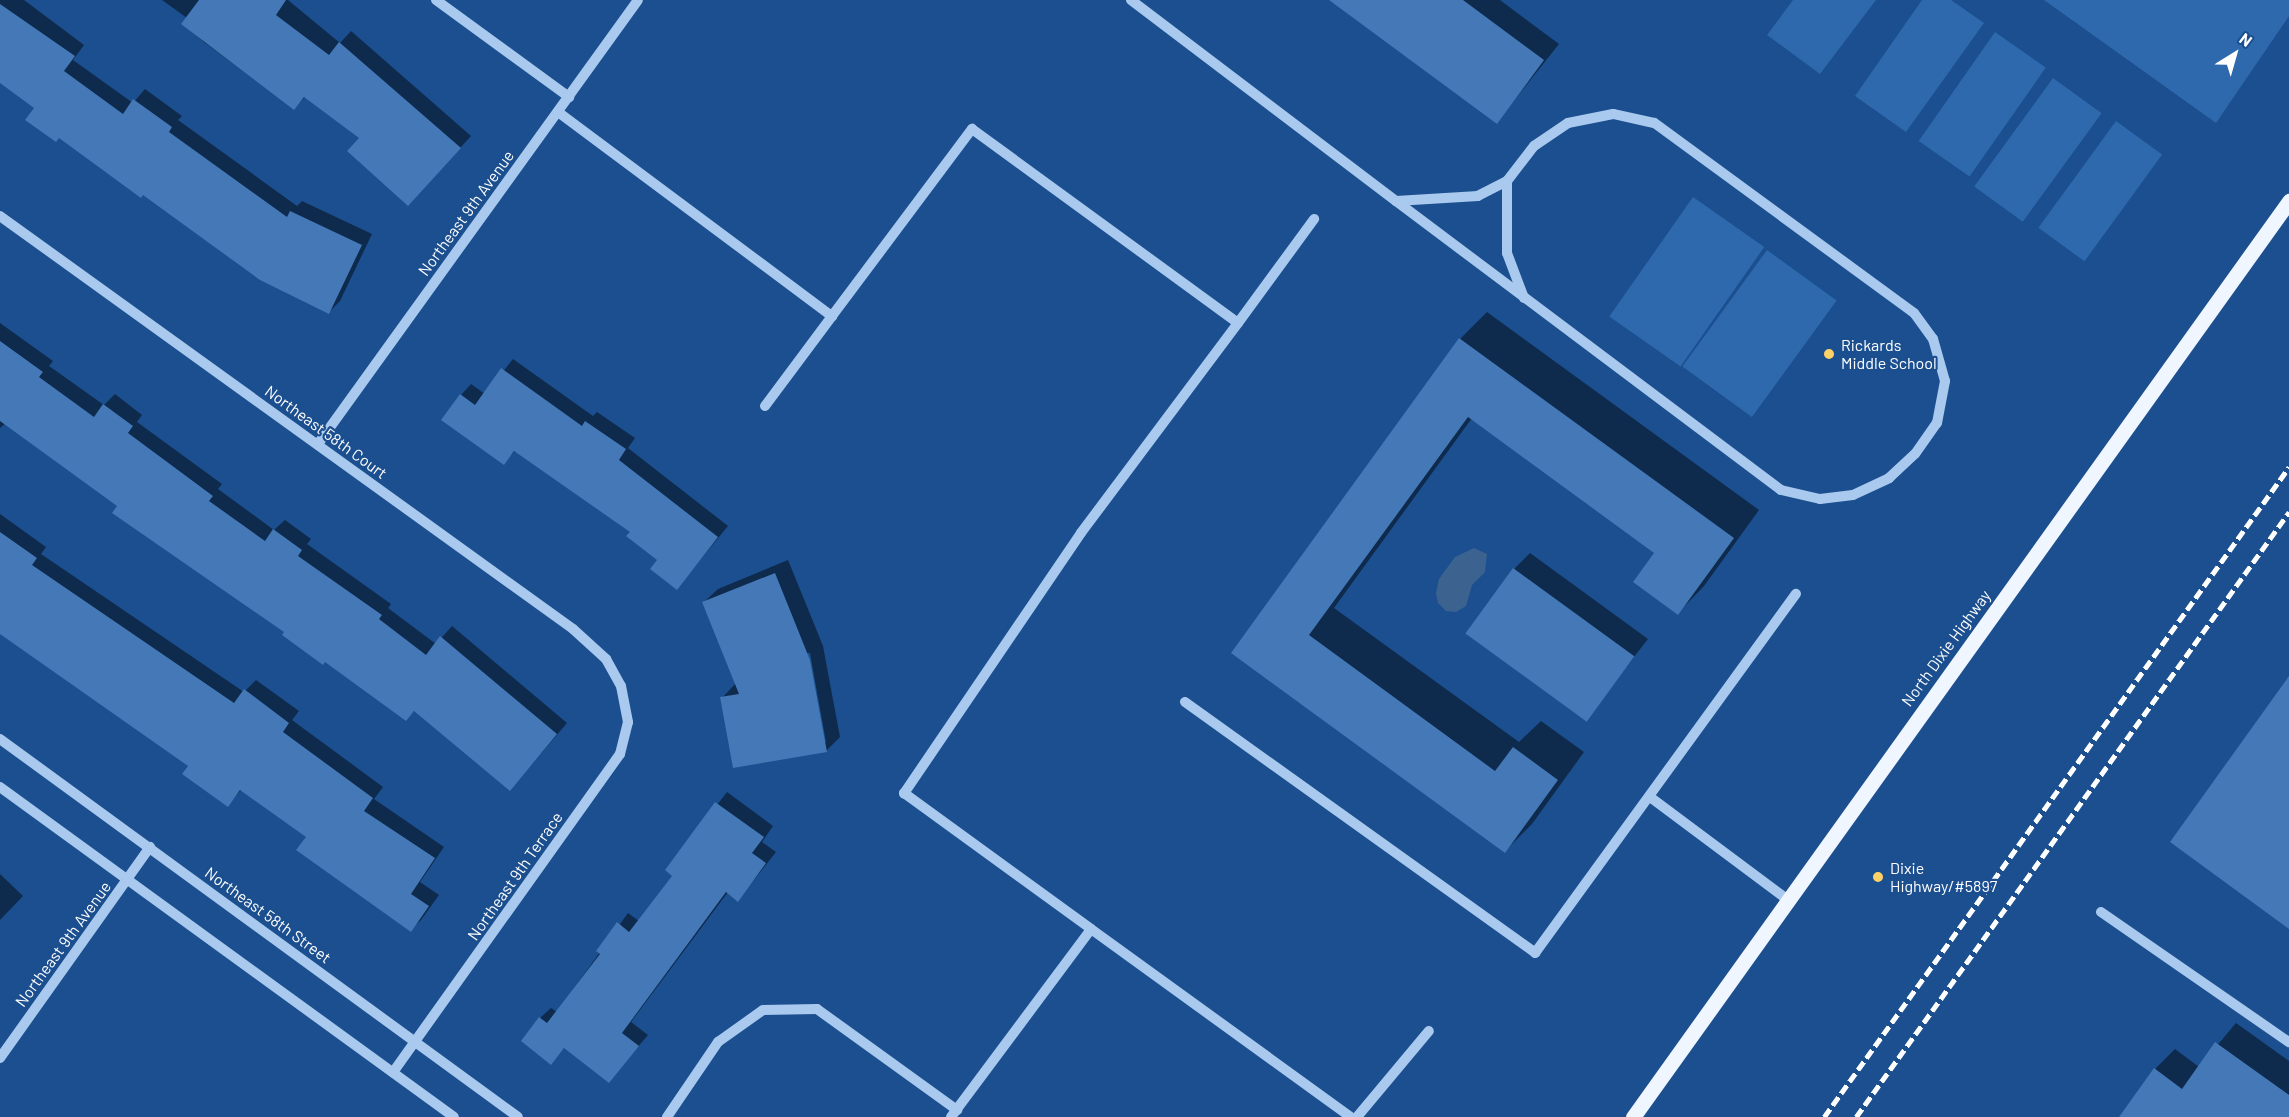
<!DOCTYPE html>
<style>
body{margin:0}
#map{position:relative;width:2289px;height:1117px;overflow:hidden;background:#1b4f8f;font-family:Barlow,sans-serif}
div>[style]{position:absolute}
.green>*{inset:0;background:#2e69ad;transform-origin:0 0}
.water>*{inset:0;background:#3c6290}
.shadow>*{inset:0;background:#0007}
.building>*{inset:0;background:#4478b7;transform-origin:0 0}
.minor>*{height:10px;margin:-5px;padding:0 5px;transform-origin:5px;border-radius:5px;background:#a9c9ee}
.major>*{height:15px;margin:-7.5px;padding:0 7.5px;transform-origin:7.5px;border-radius:7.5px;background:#f0f6ff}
.rail>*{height:4.5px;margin-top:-2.25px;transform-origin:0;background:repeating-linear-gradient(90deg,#fff 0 10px,transparent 0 14.5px)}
.dots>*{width:16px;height:16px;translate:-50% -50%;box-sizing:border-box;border:3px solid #1b4f8f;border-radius:50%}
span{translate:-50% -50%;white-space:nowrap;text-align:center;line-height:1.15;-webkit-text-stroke:4.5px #1b4f8f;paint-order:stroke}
.street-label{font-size:16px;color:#fff}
.poi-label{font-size:16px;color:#fff}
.left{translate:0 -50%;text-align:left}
.north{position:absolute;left:2205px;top:24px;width:60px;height:60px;-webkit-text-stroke:4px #1b4f8f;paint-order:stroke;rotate:37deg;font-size:16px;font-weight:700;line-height:24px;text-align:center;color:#fff}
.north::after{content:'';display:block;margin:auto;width:21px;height:27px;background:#fff;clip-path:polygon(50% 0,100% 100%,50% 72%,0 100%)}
</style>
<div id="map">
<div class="green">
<i style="clip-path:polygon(1793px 0,1876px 0,1820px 74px,1767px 35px)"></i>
<i style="clip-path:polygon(1922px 0,1951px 0,1984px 23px,1906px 132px,1855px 96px)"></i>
<i style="clip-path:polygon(2044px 0,2289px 0,2289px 16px,2216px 123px)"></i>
<i style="left:1995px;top:32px;width:62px;height:133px;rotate:35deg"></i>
<i style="left:2053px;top:78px;width:60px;height:134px;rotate:36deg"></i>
<i style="left:2116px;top:121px;width:57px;height:132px;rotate:36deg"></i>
<i style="left:1693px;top:197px;width:87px;height:146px;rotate:35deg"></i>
<i style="left:1767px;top:250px;width:86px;height:144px;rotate:36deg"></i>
</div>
<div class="water">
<i style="clip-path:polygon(1474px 548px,1487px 554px,1485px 572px,1472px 585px,1466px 606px,1456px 612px,1446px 611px,1438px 603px,1436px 593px,1439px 579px,1455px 557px)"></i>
</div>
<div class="shadow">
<i style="clip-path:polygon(0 0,24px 0,84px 45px,73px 60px,133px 103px,145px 89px,182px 116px,178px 120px,297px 206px,302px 201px,372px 234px,340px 301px,329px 312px,0 81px)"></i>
<i style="clip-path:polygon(162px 0,288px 0,340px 43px,351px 31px,471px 136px,420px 192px,361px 138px,306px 96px,294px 108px,205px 43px,183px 24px,187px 18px)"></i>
<i style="clip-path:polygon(1331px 0,1500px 0,1559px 44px,1497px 122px)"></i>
<i style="clip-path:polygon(1487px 312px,1759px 510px,1704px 586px,1678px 613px,1656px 552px,1472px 418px,1334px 608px,1519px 742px,1541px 721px,1584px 752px,1532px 824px,1505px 851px,1233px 652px,1460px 339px)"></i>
<i style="clip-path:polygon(0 323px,53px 361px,49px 366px,104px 405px,115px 394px,142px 415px,137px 422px,222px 484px,218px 489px,274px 530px,285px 520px,311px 539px,307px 544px,391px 604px,388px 608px,436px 644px,452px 626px,567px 723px,520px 778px,415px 710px,406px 719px,6px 423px,0 428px)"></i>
<i style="clip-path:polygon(513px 359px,593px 416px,597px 412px,635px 438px,628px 448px,728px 526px,677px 588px,659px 559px,632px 531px,516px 450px,503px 463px,461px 395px,471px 384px,485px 394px)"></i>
<i style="clip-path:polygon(0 514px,46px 547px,41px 554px,244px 692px,256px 680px,299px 711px,292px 720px,383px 787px,374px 799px,444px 847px,420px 882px,439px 895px,421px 920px,410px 930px,308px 837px,242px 789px,228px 805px,190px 766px,0 614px)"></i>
<i style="clip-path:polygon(1530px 553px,1648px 639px,1586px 718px,1514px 569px)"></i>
<i style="clip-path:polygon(evenodd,788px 560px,823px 646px,840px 737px,826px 751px,722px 698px,736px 683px,704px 602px,718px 589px,788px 560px,807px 653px,810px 653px,826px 742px,823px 742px,807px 653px)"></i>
<i style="clip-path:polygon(727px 792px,773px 826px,762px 842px,776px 852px,738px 900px,728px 892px,631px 1022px,648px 1035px,609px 1081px,565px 1047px,551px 1063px,540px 1018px,551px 1008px,557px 1012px,628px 913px,639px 921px,674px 875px,667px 870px)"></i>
<i style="clip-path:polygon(0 874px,23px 896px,0 920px)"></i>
<i style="clip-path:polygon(2236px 1023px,2289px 1061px,2289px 1117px,2121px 1117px,2155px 1069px,2175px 1049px,2199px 1067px)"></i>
</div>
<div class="building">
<i style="clip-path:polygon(199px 0,286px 0,276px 15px,329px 55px,339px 42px,461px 148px,408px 206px,347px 151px,359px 138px,304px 97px,294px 110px,181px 24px)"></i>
<i style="clip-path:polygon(1329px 0,1463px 0,1544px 60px,1497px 124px)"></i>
<i style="clip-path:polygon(0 4px,75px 56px,64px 71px,123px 114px,133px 99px,172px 127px,169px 132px,287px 217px,290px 211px,362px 245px,329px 314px,260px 280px,143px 195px,141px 198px,59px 138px,56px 142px,25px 120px,34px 108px,0 83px)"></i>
<i style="clip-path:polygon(1459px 338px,1734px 538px,1678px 615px,1633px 582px,1654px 553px,1468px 417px,1309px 635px,1495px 771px,1513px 747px,1558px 780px,1505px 853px,1231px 653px)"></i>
<i style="clip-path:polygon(0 341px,43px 372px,39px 377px,94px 417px,103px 404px,133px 426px,128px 433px,213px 496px,209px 501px,265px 541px,273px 529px,302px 550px,298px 556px,382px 615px,379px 619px,426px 655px,440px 636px,557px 734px,510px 791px,414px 711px,406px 721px,325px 662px,323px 665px,282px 635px,284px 632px,112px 513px,117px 506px,0 421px)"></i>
<i style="clip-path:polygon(501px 368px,582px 426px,585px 421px,626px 449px,619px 460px,718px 537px,677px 590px,650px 569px,657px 560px,626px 536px,630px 532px,514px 451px,504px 465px,441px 420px,460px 394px,475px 405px)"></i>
<i style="clip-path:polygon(0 532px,37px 558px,32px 565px,234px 703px,244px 689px,289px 723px,283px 732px,373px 798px,364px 811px,435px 858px,411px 894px,429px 906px,411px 932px,296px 850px,306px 837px,240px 790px,228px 807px,182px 774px,188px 766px,0 634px)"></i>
<i style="left:1513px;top:568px;width:150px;height:81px;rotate:36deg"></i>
<i style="clip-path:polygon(775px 573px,810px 660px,827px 752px,733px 768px,720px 697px,739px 694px,702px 602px)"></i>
<i style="clip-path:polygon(2289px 676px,2289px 929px,2170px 842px)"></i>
<i style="clip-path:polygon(715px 802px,764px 837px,752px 853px,766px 863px,738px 902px,726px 892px,622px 1033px,639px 1046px,609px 1083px,564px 1048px,551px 1065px,521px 1041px,539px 1017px,547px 1023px,600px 954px,596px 951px,617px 922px,629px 932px,672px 876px,665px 870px)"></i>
<i style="clip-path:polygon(2215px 1042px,2289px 1095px,2289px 1117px,2119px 1117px,2154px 1068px,2182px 1089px)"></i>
</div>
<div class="minor">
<i style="left:436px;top:0;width:165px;rotate:36.1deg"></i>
<i style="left:1131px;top:0;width:333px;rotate:37.2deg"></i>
<i style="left:1396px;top:201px;width:481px;rotate:36.9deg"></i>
<i style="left:1781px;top:490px;width:40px;rotate:13deg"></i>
<i style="left:1820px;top:499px;width:33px;rotate:-7deg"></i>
<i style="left:1853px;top:495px;width:40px;rotate:-25deg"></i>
<i style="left:1889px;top:478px;width:35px;rotate:-43deg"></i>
<i style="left:1915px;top:454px;width:38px;rotate:-55deg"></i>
<i style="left:1937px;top:423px;width:43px;rotate:-79.2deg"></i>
<i style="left:1945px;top:381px;width:44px;rotate:-105.9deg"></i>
<i style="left:1933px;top:339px;width:32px;rotate:-126deg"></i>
<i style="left:1914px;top:313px;width:322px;rotate:-143.8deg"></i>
<i style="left:1654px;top:123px;width:42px;rotate:-167.6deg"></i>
<i style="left:1613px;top:114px;width:46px;rotate:168.7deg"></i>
<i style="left:1568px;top:123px;width:41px;rotate:145.9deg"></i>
<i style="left:1534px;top:146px;width:44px;rotate:127.6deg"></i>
<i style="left:1507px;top:181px;width:33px;rotate:153deg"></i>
<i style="left:1478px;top:196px;width:82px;rotate:176.5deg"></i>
<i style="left:558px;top:112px;width:342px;rotate:36.7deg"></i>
<i style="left:832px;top:316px;width:234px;rotate:-53.2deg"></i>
<i style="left:972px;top:129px;width:329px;rotate:36.1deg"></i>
<i style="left:1238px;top:323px;width:262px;rotate:126.8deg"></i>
<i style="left:1081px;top:533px;width:315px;rotate:124.2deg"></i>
<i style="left:904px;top:793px;width:231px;rotate:36deg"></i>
<i style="left:1507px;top:181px;width:72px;rotate:90deg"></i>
<i style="left:1507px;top:253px;width:48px;rotate:69.3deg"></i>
<i style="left:0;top:216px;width:706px;rotate:35.78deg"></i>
<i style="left:573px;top:629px;width:45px;rotate:42.3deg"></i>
<i style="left:606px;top:659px;width:31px;rotate:61deg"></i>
<i style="left:621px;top:686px;width:37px;rotate:79deg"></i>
<i style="left:628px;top:722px;width:33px;rotate:104deg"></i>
<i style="left:620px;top:754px;width:391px;rotate:125.5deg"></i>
<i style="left:1238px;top:323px;width:129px;rotate:-53.8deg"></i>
<i style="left:765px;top:406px;width:112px;rotate:-53.3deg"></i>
<i style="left:318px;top:444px;width:547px;rotate:-54.22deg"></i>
<i style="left:1185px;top:702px;width:431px;rotate:35.6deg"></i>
<i style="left:1535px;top:953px;width:444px;rotate:-54deg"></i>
<i style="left:0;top:739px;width:641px;rotate:36.12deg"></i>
<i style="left:0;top:787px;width:561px;rotate:36.01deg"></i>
<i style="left:1650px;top:797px;width:172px;rotate:36.7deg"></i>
<i style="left:2101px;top:912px;width:229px;rotate:34.7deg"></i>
<i style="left:0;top:1058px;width:259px;rotate:-54.6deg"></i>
<i style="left:667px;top:1117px;width:91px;rotate:-55.8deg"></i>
<i style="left:718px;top:1042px;width:55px;rotate:-35.4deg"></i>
<i style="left:763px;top:1010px;width:54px;rotate:-1.1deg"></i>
<i style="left:817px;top:1009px;width:173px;rotate:35.8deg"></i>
<i style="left:951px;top:1117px;width:234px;rotate:-53.3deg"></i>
<i style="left:1091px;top:929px;width:321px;rotate:35.9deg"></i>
<i style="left:1357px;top:1117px;width:112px;rotate:-50.1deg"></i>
</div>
<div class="major">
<i style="left:1633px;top:1117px;width:1127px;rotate:-54.39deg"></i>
</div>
<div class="rail">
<i style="left:1824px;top:1117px;width:799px;rotate:-54.42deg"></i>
<i style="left:1856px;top:1117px;width:744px;rotate:-54.41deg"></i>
</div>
<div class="dots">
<i style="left:1829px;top:354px;background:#ffd166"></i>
<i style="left:1878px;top:877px;background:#ffd166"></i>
</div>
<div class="street-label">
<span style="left:466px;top:213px;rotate:-54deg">Northeast 9th Avenue</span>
<span style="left:326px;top:432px;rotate:36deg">Northeast 58th Court</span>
<span style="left:1946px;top:648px;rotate:-54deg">North Dixie Highway</span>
<span style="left:515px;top:876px;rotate:-55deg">Northeast 9th Terrace</span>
<span style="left:268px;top:915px;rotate:36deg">Northeast 58th Street</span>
<span style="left:63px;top:944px;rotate:-54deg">Northeast 9th Avenue</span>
</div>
<div class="poi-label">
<span class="left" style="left:1841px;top:354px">Rickards<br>Middle School</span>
<span class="left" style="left:1890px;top:877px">Dixie<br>Highway/#5897</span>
</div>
<div class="north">N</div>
</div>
